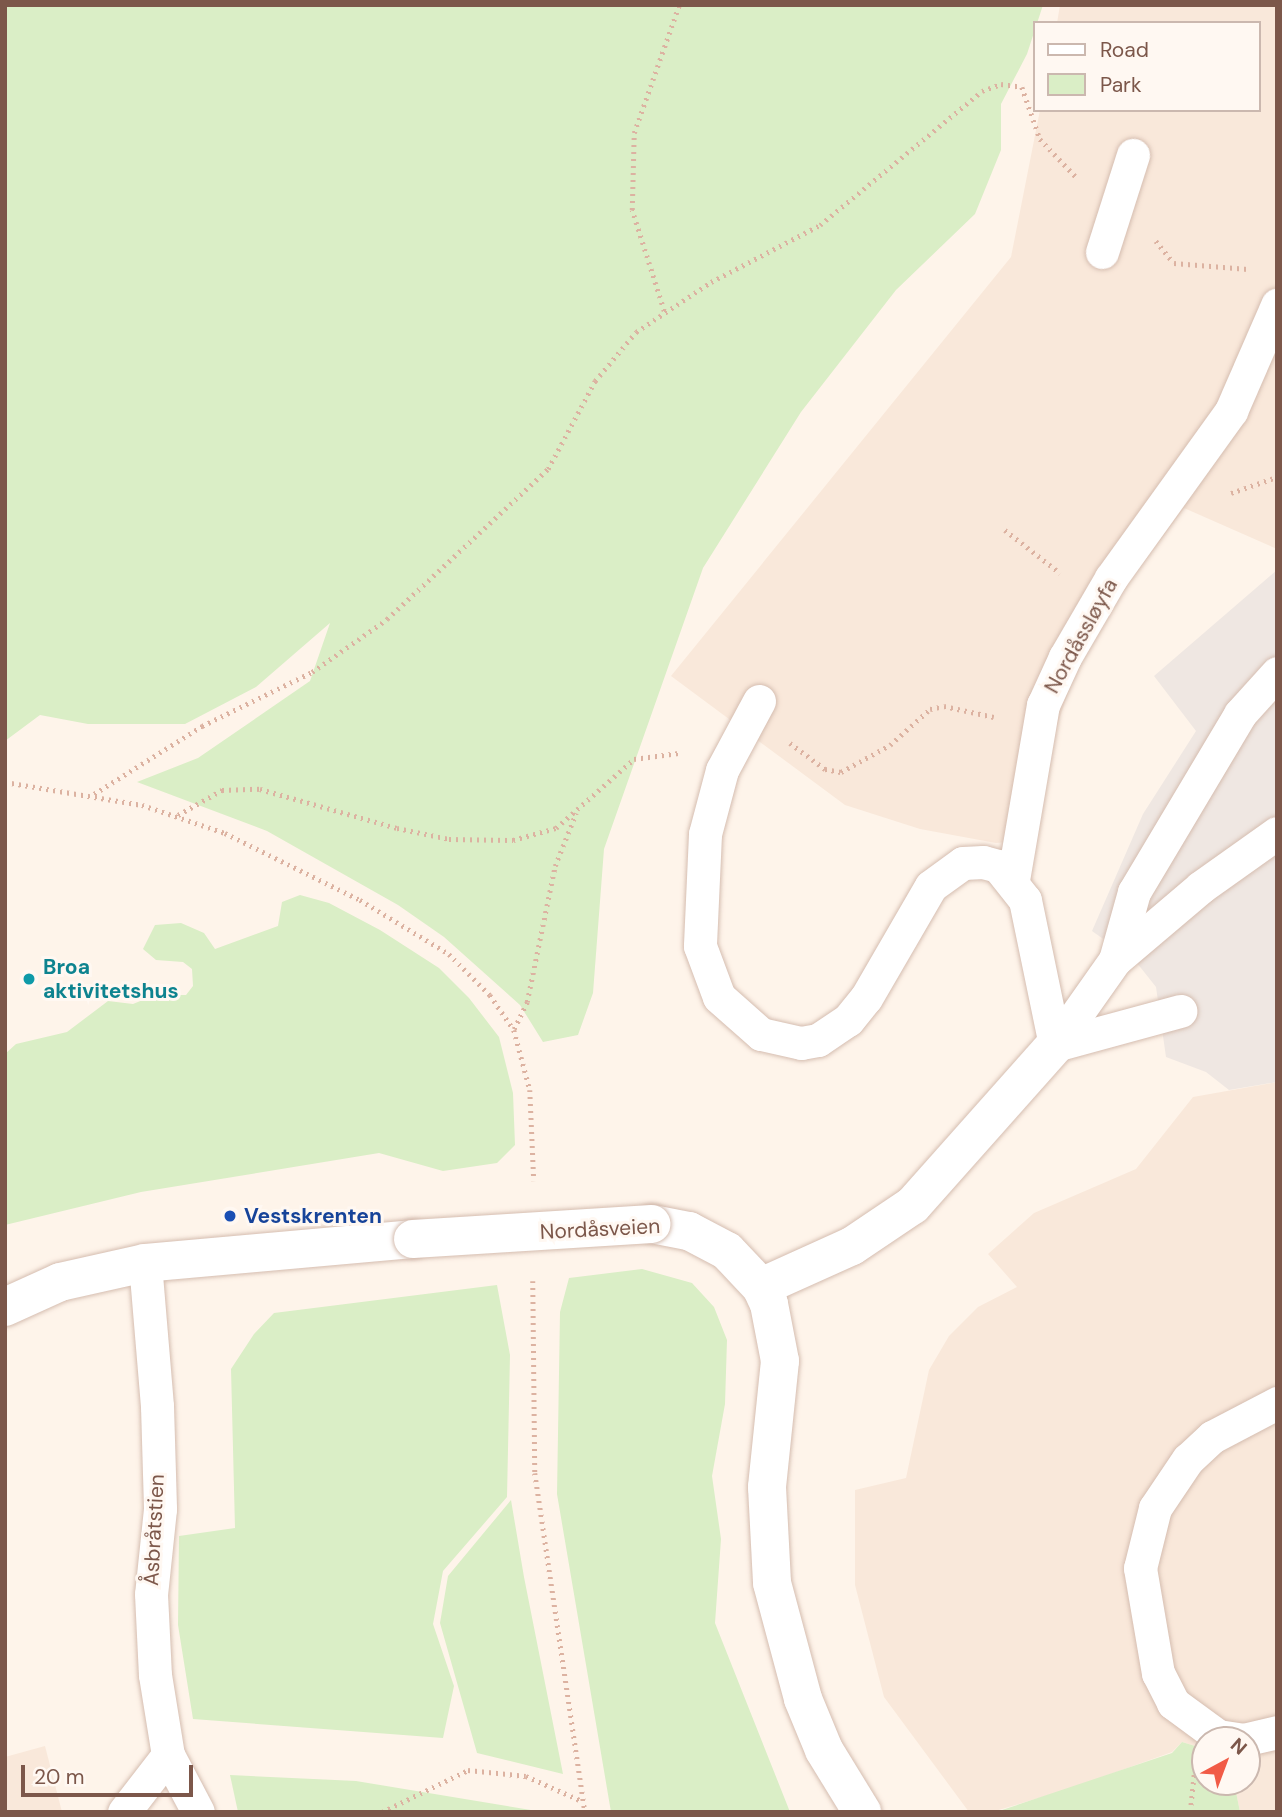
<!DOCTYPE html>
<meta charset="utf-8">
<style>
body{margin:0}
#map{position:relative;width:1282px;height:1817px;overflow:hidden;background:#fef4ea;font-family:"DM Sans",sans-serif}
div>[style]{position:absolute}
.residential>*{inset:0;background:#f9e8da}
.industrial>*{inset:0;background:#efe7e2}
.green>*{inset:0;background:#daeec6}
.path>*{height:4.5px;margin-top:-2.25px;transform-origin:0;background:repeating-linear-gradient(90deg,#dcb2a1 0 2px,transparent 0 7px)}
.roads{filter:drop-shadow(0 0 2px #d5bdb0) drop-shadow(0 0 2px #d5bdb0)}
.lane>*{height:33px;margin:-16.5px;padding:0 16.5px;transform-origin:16.5px;border-radius:16.5px;background:#fff}
.street>*{height:38px;margin:-19px;padding:0 19px;transform-origin:19px;border-radius:19px;background:#fff}
.bridges{filter:drop-shadow(0 0 2px #d5bdb0) drop-shadow(0 0 2px #d5bdb0)}
.street-bridge>*{height:38px;margin:-19px;padding:0 19px;transform-origin:19px;border-radius:19px;background:#fff}
.dots>*{width:19px;height:19px;translate:-50% -50%;box-sizing:border-box;border:4px solid #fff8f2;border-radius:50%}
span{translate:-50% -50%;white-space:nowrap;text-align:center;line-height:1.15;-webkit-text-stroke:6px #fff8f2;paint-order:stroke}
.street-label{font-size:21px;color:#7c574a}
.culture-label{font-size:21px;color:#0d838f;font-weight:700}
.left{translate:0 -50%;text-align:left}
.transit-label{font-size:21px;color:#164399;font-weight:700}
.frame{position:absolute;inset:0;border:7px solid #7c574a;pointer-events:none}
.legend{position:absolute;left:1033px;top:21px;width:228px;height:91px;box-sizing:border-box;background:#fff8f2;border:2px solid #cbb8af;margin:0;padding:9px 12px;list-style:none;font-size:21px;color:#7c574a}
.legend li{display:flex;align-items:center;gap:14px;height:35px}
.legend b{width:35px;border:2px solid #cbb8af}
.north{position:absolute;left:1191px;top:1726px;width:70px;height:70px;box-sizing:border-box;background:#fff8f2;border:2px solid #cbb8af;border-radius:50%;rotate:41deg;font-size:19px;font-weight:700;line-height:28px;text-align:center;color:#7c574a}
.north::after{content:'';display:block;margin:auto;width:24px;height:32px;background:#f15b46;clip-path:polygon(50% 0,100% 100%,50% 72%,0 100%)}
.scale{position:absolute;left:21px;top:1765px;width:172px;height:32px;box-sizing:border-box;border:4px solid #7c574a;border-top:0;padding-left:9px;font-size:21px;line-height:24px;white-space:nowrap;color:#7c574a;-webkit-text-stroke:5px #fff8f2;paint-order:stroke}
</style>
<div id="map">
<div class="residential">
<i style="clip-path:polygon(1060px 5px,1277px 5px,1277px 549px,1184px 508px,1101px 620px,1074px 675px,1047px 756px,1036px 839px,996px 843px,920px 829px,845px 805px,671px 676px,1011px 257px,1040px 110px,1259px 110px,1259px 23px,1057px 23px)"></i>
<i style="clip-path:polygon(1277px 1082px,1277px 1812px,1240px 1812px,1234px 1782px,1247px 1782px,1247px 1740px,1205px 1740px,1205px 1749px,1182px 1742px,1172px 1752px,1069px 1789px,992px 1812px,969px 1812px,884px 1697px,855px 1585px,855px 1490px,906px 1478px,929px 1370px,949px 1336px,978px 1307px,1017px 1287px,988px 1254px,1034px 1213px,1136px 1169px,1193px 1097px)"></i>
<i style="clip-path:polygon(45px 1746px,62px 1812px,5px 1812px,5px 1757px)"></i>
</div>
<div class="industrial">
<i style="clip-path:polygon(1277px 570px,1277px 1082px,1229px 1090px,1206px 1072px,1166px 1057px,1156px 987px,1137px 963px,1092px 931px,1143px 814px,1196px 731px,1154px 676px)"></i>
</div>
<div class="green">
<i style="clip-path:polygon(5px 5px,1043px 5px,1027px 54px,1001px 104px,1001px 150px,975px 214px,896px 290px,801px 412px,703px 568px,604px 849px,593px 993px,578px 1035px,543px 1042px,520px 1005px,444px 937px,398px 905px,267px 831px,137px 782px,198px 758px,310px 681px,330px 623px,256px 687px,185px 724px,88px 724px,40px 715px,5px 741px)"></i>
<i style="clip-path:polygon(300px 895px,329px 903px,380px 930px,439px 968px,469px 998px,499px 1037px,513px 1093px,515px 1145px,497px 1163px,443px 1171px,379px 1153px,141px 1192px,5px 1225px,5px 1054px,16px 1044px,67px 1032px,108px 1001px,133px 1004px,155px 995px,186px 995px,193px 986px,192px 969px,183px 962px,156px 960px,143px 949px,155px 925px,181px 923px,204px 933px,215px 949px,278px 926px,282px 902px)"></i>
<i style="clip-path:polygon(642px 1269px,692px 1283px,714px 1307px,727px 1340px,725px 1404px,712px 1476px,721px 1539px,715px 1623px,790px 1812px,611px 1812px,557px 1494px,560px 1312px,569px 1278px)"></i>
<i style="clip-path:polygon(497px 1285px,510px 1355px,507px 1497px,443px 1571px,433px 1624px,454px 1686px,443px 1738px,193px 1719px,178px 1625px,179px 1536px,235px 1528px,231px 1369px,254px 1334px,274px 1313px)"></i>
<i style="clip-path:polygon(511px 1500px,524px 1577px,563px 1774px,477px 1753px,440px 1623px,448px 1576px)"></i>
<i style="clip-path:polygon(1182px 1742px,1205px 1749px,1205px 1782px,1234px 1782px,1240px 1812px,996px 1812px,1172px 1753px)"></i>
<i style="clip-path:polygon(230px 1775px,356px 1781px,543px 1812px,238px 1812px)"></i>
</div>
<div class="path">
<i style="left:1156px;top:241px;width:28px;rotate:51deg"></i>
<i style="left:1174px;top:263px;width:74px;rotate:4.6deg"></i>
<i style="left:664px;top:311px;width:106px;rotate:-107.6deg"></i>
<i style="left:632px;top:210px;width:77px;rotate:-88.5deg"></i>
<i style="left:634px;top:133px;width:136px;rotate:-70.6deg"></i>
<i style="left:1231px;top:493px;width:49px;rotate:-19.2deg"></i>
<i style="left:1005px;top:530px;width:70px;rotate:38deg"></i>
<i style="left:790px;top:743px;width:44px;rotate:36.6deg"></i>
<i style="left:825px;top:769px;width:16px;rotate:11deg"></i>
<i style="left:841px;top:772px;width:56px;rotate:-28.9deg"></i>
<i style="left:890px;top:745px;width:54px;rotate:-42deg"></i>
<i style="left:930px;top:709px;width:14px;rotate:-12deg"></i>
<i style="left:944px;top:706px;width:51px;rotate:12.4deg"></i>
<i style="left:5px;top:782px;width:139px;rotate:9.5deg"></i>
<i style="left:142px;top:805px;width:88px;rotate:18.6deg"></i>
<i style="left:225px;top:833px;width:151px;rotate:26.4deg"></i>
<i style="left:360px;top:900px;width:104px;rotate:31.2deg"></i>
<i style="left:449px;top:954px;width:58px;rotate:45deg"></i>
<i style="left:490px;top:995px;width:42px;rotate:55.6deg"></i>
<i style="left:514px;top:1030px;width:62px;rotate:75.1deg"></i>
<i style="left:530px;top:1090px;width:91px;rotate:87.5deg"></i>
<i style="left:94px;top:794px;width:128px;rotate:-32.2deg"></i>
<i style="left:202px;top:726px;width:123px;rotate:-26.1deg"></i>
<i style="left:312px;top:672px;width:92px;rotate:-35.2deg"></i>
<i style="left:387px;top:619px;width:220px;rotate:-43deg"></i>
<i style="left:548px;top:469px;width:100px;rotate:-61.9deg"></i>
<i style="left:595px;top:381px;width:64px;rotate:-50.1deg"></i>
<i style="left:636px;top:332px;width:90px;rotate:-33.7deg"></i>
<i style="left:711px;top:282px;width:123px;rotate:-27.6deg"></i>
<i style="left:820px;top:225px;width:210px;rotate:-39.6deg"></i>
<i style="left:982px;top:91px;width:20px;rotate:-20deg"></i>
<i style="left:1001px;top:84px;width:21px;rotate:8deg"></i>
<i style="left:1022px;top:87px;width:55px;rotate:70.9deg"></i>
<i style="left:1040px;top:139px;width:54px;rotate:46.5deg"></i>
<i style="left:178px;top:815px;width:51px;rotate:-29.6deg"></i>
<i style="left:222px;top:790px;width:38px;rotate:-2deg"></i>
<i style="left:260px;top:789px;width:142px;rotate:15.9deg"></i>
<i style="left:397px;top:828px;width:53px;rotate:11.9deg"></i>
<i style="left:449px;top:839px;width:64px;rotate:0.9deg"></i>
<i style="left:513px;top:840px;width:45px;rotate:-15.6deg"></i>
<i style="left:556px;top:828px;width:104px;rotate:-41.5deg"></i>
<i style="left:634px;top:759px;width:45px;rotate:-7.6deg"></i>
<i style="left:514px;top:1029px;width:30px;rotate:-64deg"></i>
<i style="left:527px;top:1002px;width:139px;rotate:-78.4deg"></i>
<i style="left:555px;top:866px;width:57px;rotate:-68.4deg"></i>
<i style="left:533px;top:1281px;width:192px;rotate:89.4deg"></i>
<i style="left:535px;top:1473px;width:343px;rotate:81.6deg"></i>
<i style="left:382px;top:1812px;width:96px;rotate:-26deg"></i>
<i style="left:468px;top:1770px;width:58px;rotate:5.9deg"></i>
<i style="left:526px;top:1776px;width:61px;rotate:24.1deg"></i>
<i style="left:1190px;top:1812px;width:38px;rotate:-84deg"></i>
</div>
<div class="roads">
<div class="lane">
<i style="left:1102px;top:252px;width:102px;rotate:-72.3deg"></i>
<i style="left:759px;top:701px;width:78px;rotate:118.2deg"></i>
<i style="left:722px;top:770px;width:66px;rotate:104.9deg"></i>
<i style="left:705px;top:834px;width:112px;rotate:92.6deg"></i>
<i style="left:700px;top:946px;width:54px;rotate:69.6deg"></i>
<i style="left:719px;top:997px;width:56px;rotate:41.4deg"></i>
<i style="left:761px;top:1034px;width:41px;rotate:12.7deg"></i>
<i style="left:801px;top:1043px;width:17px;rotate:-10deg"></i>
<i style="left:818px;top:1040px;width:36px;rotate:-34deg"></i>
<i style="left:848px;top:1020px;width:28px;rotate:-51deg"></i>
<i style="left:866px;top:998px;width:129px;rotate:-59.9deg"></i>
<i style="left:931px;top:886px;width:39px;rotate:-36deg"></i>
<i style="left:963px;top:863px;width:20px;rotate:-3deg"></i>
<i style="left:983px;top:862px;width:16px;rotate:15deg"></i>
<i style="left:998px;top:866px;width:43px;rotate:51.5deg"></i>
<i style="left:1025px;top:900px;width:148px;rotate:78.3deg"></i>
<i style="left:1013px;top:880px;width:178px;rotate:-80.3deg"></i>
<i style="left:1043px;top:705px;width:53px;rotate:-65.4deg"></i>
<i style="left:1065px;top:657px;width:91px;rotate:-59.8deg"></i>
<i style="left:1111px;top:578px;width:206px;rotate:-54.3deg"></i>
<i style="left:1231px;top:411px;width:116px;rotate:-66.5deg"></i>
<i style="left:1115px;top:960px;width:71px;rotate:-74.4deg"></i>
<i style="left:1134px;top:892px;width:207px;rotate:-59.2deg"></i>
<i style="left:1240px;top:714px;width:55px;rotate:-47.9deg"></i>
<i style="left:1055px;top:1045px;width:104px;rotate:-54.8deg"></i>
<i style="left:1115px;top:960px;width:113px;rotate:-40.3deg"></i>
<i style="left:1201px;top:887px;width:93px;rotate:-35.4deg"></i>
<i style="left:1055px;top:1045px;width:130px;rotate:-15.2deg"></i>
<i style="left:145px;top:1263px;width:144px;rotate:85.2deg"></i>
<i style="left:157px;top:1406px;width:103px;rotate:88.3deg"></i>
<i style="left:160px;top:1509px;width:85px;rotate:96deg"></i>
<i style="left:151px;top:1594px;width:81px;rotate:87.2deg"></i>
<i style="left:155px;top:1675px;width:81px;rotate:80.8deg"></i>
<i style="left:168px;top:1755px;width:64px;rotate:62.2deg"></i>
<i style="left:1277px;top:1403px;width:73px;rotate:152.4deg"></i>
<i style="left:1212px;top:1437px;width:33px;rotate:137deg"></i>
<i style="left:1188px;top:1459px;width:59px;rotate:124deg"></i>
<i style="left:1155px;top:1508px;width:62px;rotate:104deg"></i>
<i style="left:1140px;top:1568px;width:107px;rotate:80.3deg"></i>
<i style="left:1158px;top:1673px;width:34px;rotate:63deg"></i>
<i style="left:1173px;top:1703px;width:56px;rotate:36.3deg"></i>
<i style="left:1218px;top:1736px;width:25px;rotate:9deg"></i>
<i style="left:1243px;top:1740px;width:35px;rotate:-13deg"></i>
<i style="left:124px;top:1812px;width:72px;rotate:-52.3deg"></i>
</div>
<div class="street">
<i style="left:652px;top:1224px;width:38px;rotate:11deg"></i>
<i style="left:689px;top:1231px;width:43px;rotate:27.8deg"></i>
<i style="left:727px;top:1251px;width:50px;rotate:46.6deg"></i>
<i style="left:761px;top:1287px;width:19px;rotate:65deg"></i>
<i style="left:769px;top:1304px;width:58px;rotate:79.1deg"></i>
<i style="left:780px;top:1361px;width:127px;rotate:95.9deg"></i>
<i style="left:767px;top:1487px;width:96px;rotate:87deg"></i>
<i style="left:772px;top:1583px;width:120px;rotate:75deg"></i>
<i style="left:803px;top:1699px;width:55px;rotate:67.6deg"></i>
<i style="left:824px;top:1750px;width:73px;rotate:58.5deg"></i>
<i style="left:761px;top:1287px;width:100px;rotate:-24.3deg"></i>
<i style="left:852px;top:1246px;width:73px;rotate:-33.9deg"></i>
<i style="left:913px;top:1205px;width:214px;rotate:-48.4deg"></i>
<i style="left:5px;top:1307px;width:60px;rotate:-24.4deg"></i>
<i style="left:60px;top:1282px;width:87px;rotate:-12.6deg"></i>
<i style="left:145px;top:1263px;width:269px;rotate:-5.1deg"></i>
</div>
</div>
<div class="bridges">
<div class="street-bridge">
<i style="left:413px;top:1239px;width:239px;rotate:-3.6deg"></i>
</div>
</div>
<div class="dots">
<i style="left:29px;top:979px;background:#0f9aa8"></i>
<i style="left:230px;top:1216px;background:#1a4fb4"></i>
</div>
<div class="street-label">
<span style="left:1081px;top:636px;rotate:-61deg">Nordåssløyfa</span>
<span style="left:600px;top:1229px;rotate:-3deg">Nordåsveien</span>
<span style="left:154px;top:1530px;rotate:-87deg">Åsbråtstien</span>
</div>
<div class="culture-label">
<span class="left" style="left:43px;top:979px">Broa<br>aktivitetshus</span>
</div>
<div class="transit-label">
<span class="left" style="left:244px;top:1216px">Vestskrenten</span>
</div>
<div class="frame"></div>
<ul class="legend">
<li><b style="height:9px;background:#fff"></b>Road</li>
<li><b style="height:19px;background:#daeec6"></b>Park</li>
</ul>
<div class="north">N</div>
<div class="scale">20 m</div>
</div>
